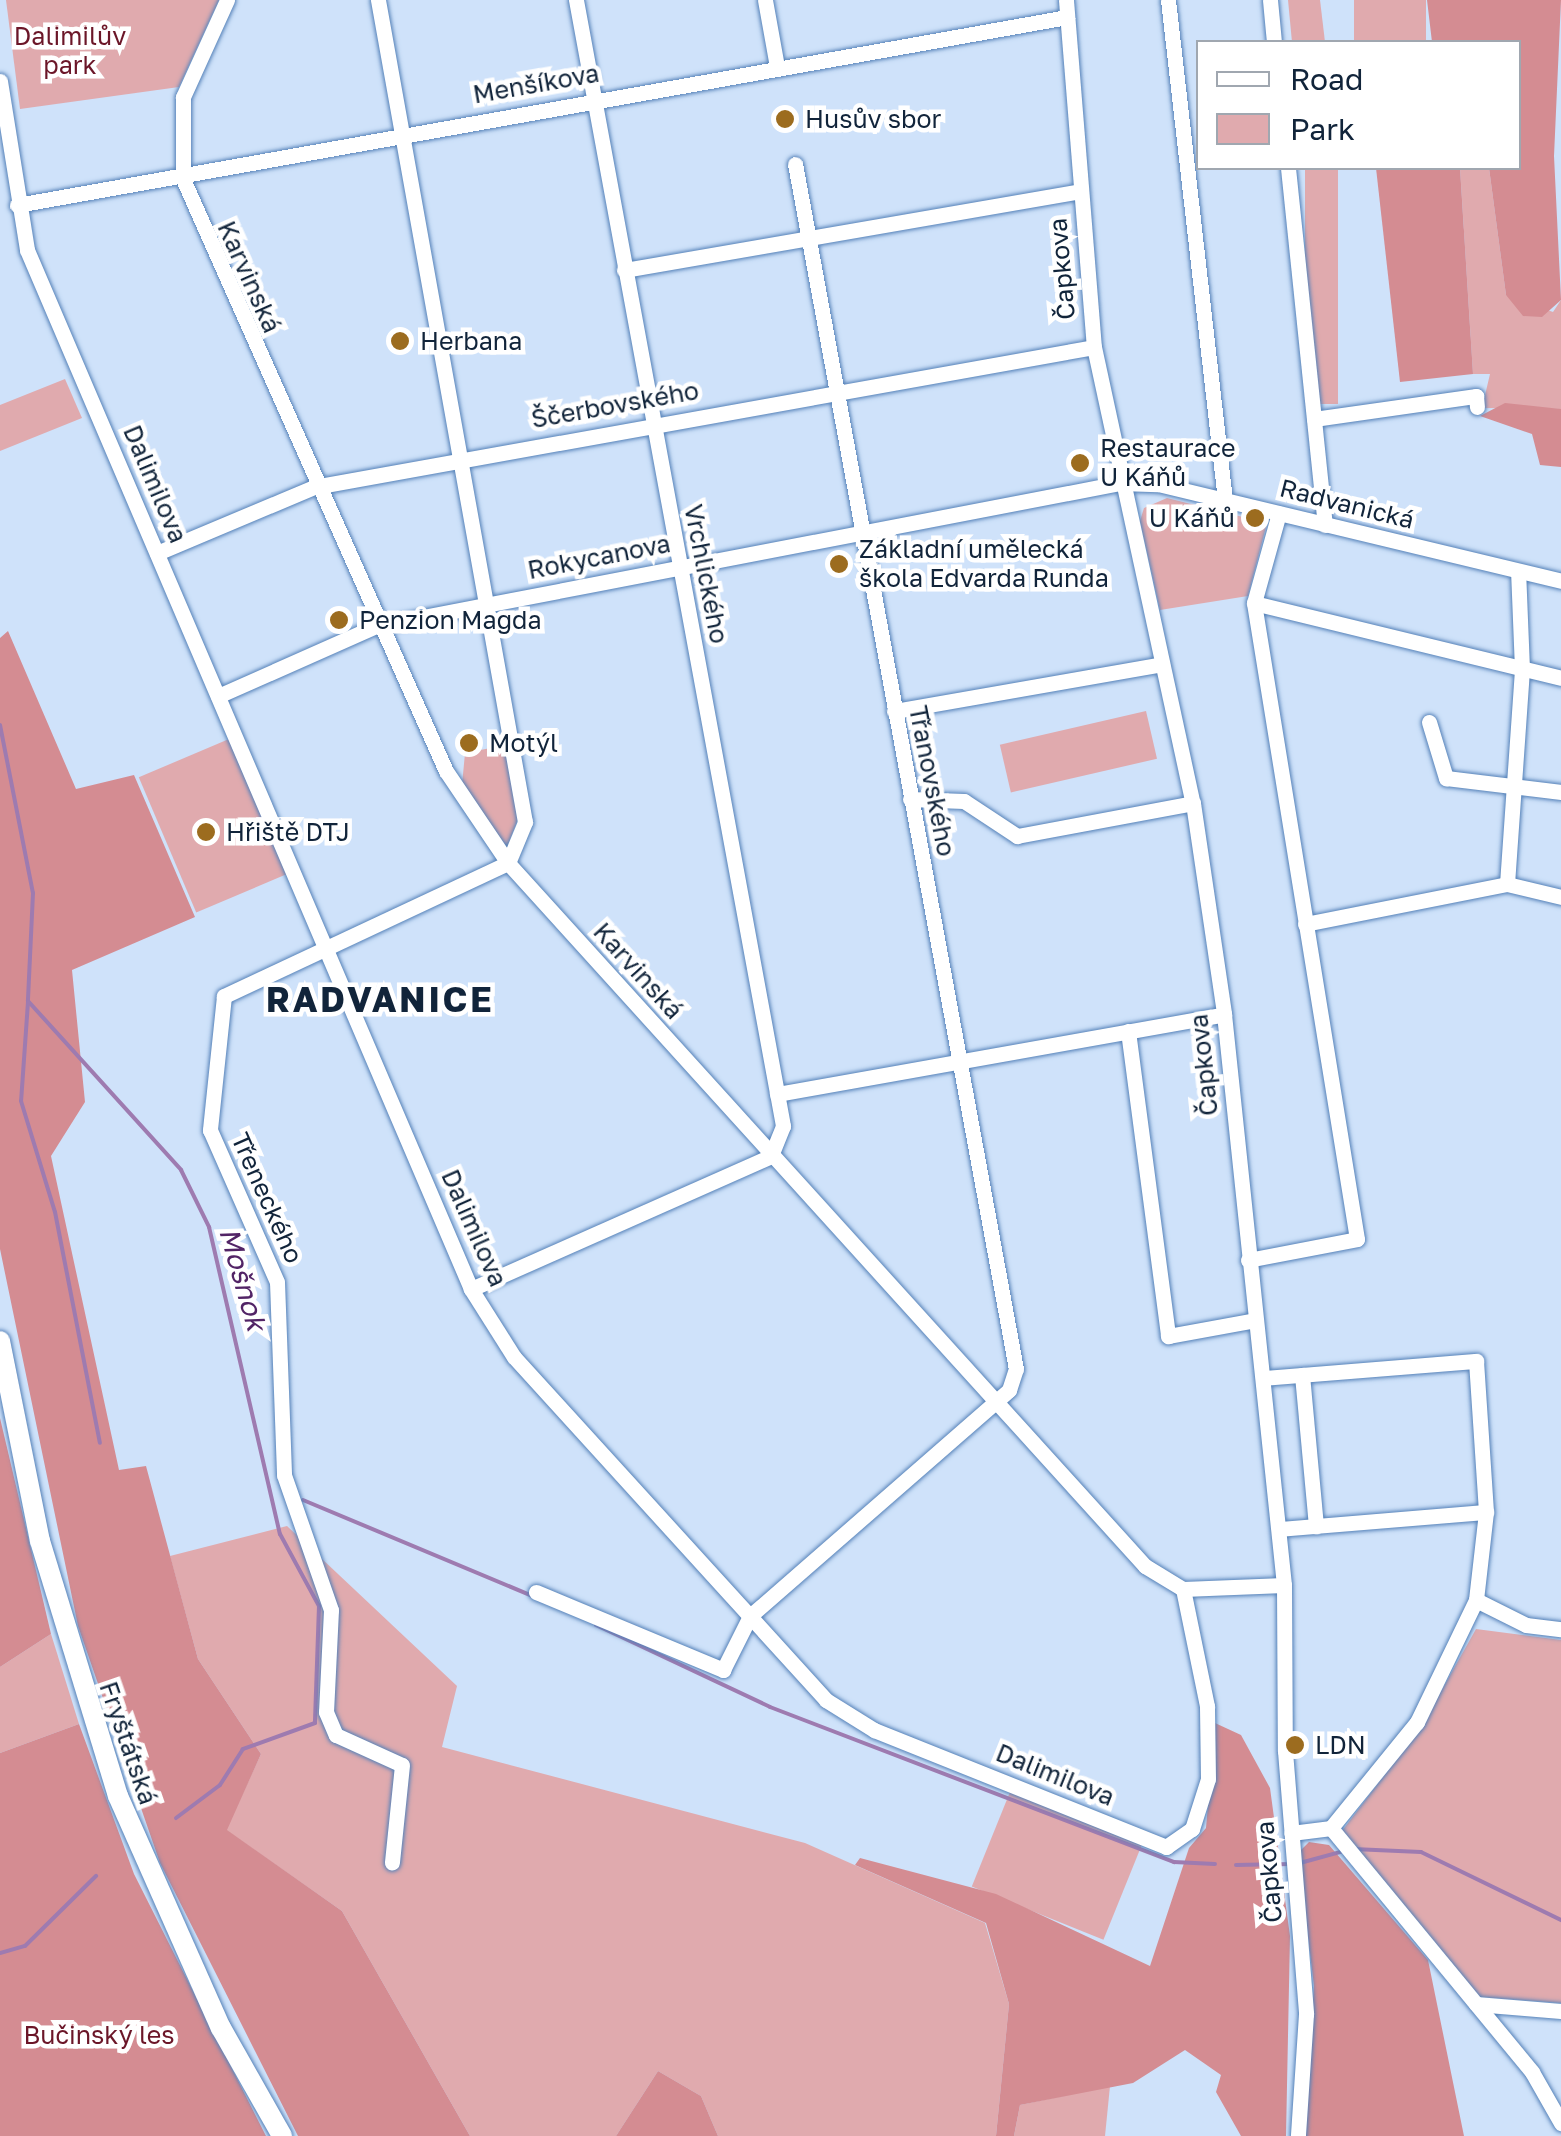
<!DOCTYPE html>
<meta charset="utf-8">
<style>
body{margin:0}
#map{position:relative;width:1561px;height:2136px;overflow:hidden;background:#cfe2fa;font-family:"Golos Text",sans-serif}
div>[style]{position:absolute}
.green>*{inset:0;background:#e0aaae;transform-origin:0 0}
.forest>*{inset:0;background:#d48c92}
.stream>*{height:4px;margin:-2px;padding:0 2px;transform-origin:2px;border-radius:2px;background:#9e7bb0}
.roads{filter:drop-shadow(0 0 2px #5481b8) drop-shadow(0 0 2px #5481b8)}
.minor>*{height:15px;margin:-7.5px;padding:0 7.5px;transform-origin:7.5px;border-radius:7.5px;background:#fff}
.major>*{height:20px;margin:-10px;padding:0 10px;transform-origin:10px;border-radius:10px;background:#fff}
.dots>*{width:28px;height:28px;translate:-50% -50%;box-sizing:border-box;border:5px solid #fff;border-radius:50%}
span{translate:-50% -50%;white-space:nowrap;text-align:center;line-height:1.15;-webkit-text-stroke:9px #fff;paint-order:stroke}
.park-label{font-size:25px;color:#6b1628}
.street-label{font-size:25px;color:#11243a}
.poi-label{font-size:25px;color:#11243a}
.left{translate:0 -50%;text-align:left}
.right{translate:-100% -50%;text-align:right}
.water-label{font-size:28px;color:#522466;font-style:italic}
.district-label{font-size:35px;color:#11243a;font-weight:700;letter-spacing:2.5px}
.legend{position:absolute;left:1196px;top:40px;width:325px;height:130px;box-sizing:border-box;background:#fff;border:2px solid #a0a7b0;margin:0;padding:12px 18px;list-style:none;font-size:30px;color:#11243a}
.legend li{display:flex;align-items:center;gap:20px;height:50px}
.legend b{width:50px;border:2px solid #a0a7b0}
</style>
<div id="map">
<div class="green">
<i style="clip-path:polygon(6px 0,219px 0,179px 87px,20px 109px)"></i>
<i style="clip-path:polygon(1288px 0,1320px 0,1325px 42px,1292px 42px)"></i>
<i style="left:1354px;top:0;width:72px;height:42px"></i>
<i style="left:1305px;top:168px;width:33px;height:236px"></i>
<i style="clip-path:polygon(1460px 168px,1489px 168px,1506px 295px,1553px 312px,1561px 300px,1561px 409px,1482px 408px,1490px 374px,1473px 374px)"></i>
<i style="clip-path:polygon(65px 379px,82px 418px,0 451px,0 405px)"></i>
<i style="clip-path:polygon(1167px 498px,1267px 523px,1248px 596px,1160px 610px,1140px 521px,1144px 508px)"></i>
<i style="left:1146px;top:711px;width:49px;height:150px;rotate:77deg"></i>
<i style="left:229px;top:739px;width:147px;height:98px;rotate:67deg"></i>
<i style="clip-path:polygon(506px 745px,519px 816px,507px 847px,462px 785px,465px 753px)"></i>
<i style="clip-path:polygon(287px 1526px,457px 1686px,442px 1747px,805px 1843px,985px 1923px,1009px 2004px,996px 2136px,718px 2136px,701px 2096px,658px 2071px,616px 2136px,470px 2136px,342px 1911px,226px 1830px,261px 1754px,198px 1659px,170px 1556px)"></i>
<i style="clip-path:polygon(1476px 1629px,1561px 1640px,1561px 2003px,1479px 1997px,1342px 1831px,1421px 1727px)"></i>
<i style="clip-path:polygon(51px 1634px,79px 1724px,0 1753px,0 1667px)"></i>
<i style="left:1010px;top:1792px;width:142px;height:102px;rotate:22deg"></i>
<i style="clip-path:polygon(1110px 2086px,1105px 2136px,1014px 2136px,1020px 2105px)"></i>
</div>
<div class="forest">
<i style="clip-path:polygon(1427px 0,1561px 0,1554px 156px,1561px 300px,1542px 317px,1523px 316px,1506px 295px,1489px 168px,1518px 168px,1518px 42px,1432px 42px)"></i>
<i style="clip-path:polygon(1376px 168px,1460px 168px,1473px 374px,1400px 382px)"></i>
<i style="clip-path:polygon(1505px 403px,1561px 409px,1561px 467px,1540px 465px,1532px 434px,1480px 416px)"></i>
<i style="clip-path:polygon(8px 631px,76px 789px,134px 775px,195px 917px,72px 970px,85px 1102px,51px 1156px,119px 1470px,146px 1466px,198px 1659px,261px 1754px,227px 1830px,342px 1911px,470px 2136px,298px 2136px,160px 1863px,78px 1626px,0 1249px,0 638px)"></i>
<i style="clip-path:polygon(0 1418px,51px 1634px,0 1667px)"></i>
<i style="clip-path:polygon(1215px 1723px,1241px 1735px,1270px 1788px,1290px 1936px,1286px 2136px,1241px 2136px,1216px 2092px,1221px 2075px,1185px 2050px,1133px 2083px,1020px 2105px,1014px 2136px,996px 2136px,1009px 2004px,986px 1923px,855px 1865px,860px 1858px,996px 1894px,1150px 1966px,1189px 1848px,1206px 1828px)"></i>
<i style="clip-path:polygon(79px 1724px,134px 1874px,266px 2136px,0 2136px,0 1753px)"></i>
<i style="clip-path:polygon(1309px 1842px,1329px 1845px,1428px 1960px,1464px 2136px,1305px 2136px,1314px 1986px,1298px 1853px)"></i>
<i style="clip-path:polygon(658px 2071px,701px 2096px,718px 2136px,616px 2136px)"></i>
</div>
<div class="stream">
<i style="left:0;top:725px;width:171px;rotate:78.9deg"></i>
<i style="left:33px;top:893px;width:108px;rotate:92.7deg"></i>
<i style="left:28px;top:1001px;width:228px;rotate:47.8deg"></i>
<i style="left:181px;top:1170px;width:64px;rotate:63.8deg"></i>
<i style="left:209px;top:1227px;width:315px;rotate:77deg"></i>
<i style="left:280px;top:1534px;width:82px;rotate:61.6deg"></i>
<i style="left:319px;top:1606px;width:117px;rotate:92deg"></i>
<i style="left:315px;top:1723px;width:77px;rotate:160.1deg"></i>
<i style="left:243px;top:1749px;width:43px;rotate:122.6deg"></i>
<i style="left:220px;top:1785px;width:55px;rotate:143.1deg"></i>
<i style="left:28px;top:1002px;width:99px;rotate:94deg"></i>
<i style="left:21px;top:1101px;width:116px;rotate:73deg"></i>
<i style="left:55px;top:1212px;width:235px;rotate:79deg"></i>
<i style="left:303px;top:1500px;width:249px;rotate:22.7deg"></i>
<i style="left:596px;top:1625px;width:192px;rotate:25.2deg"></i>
<i style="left:770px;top:1707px;width:433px;rotate:21deg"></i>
<i style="left:1174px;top:1862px;width:41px;rotate:2.8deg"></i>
<i style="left:1353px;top:1849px;width:68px;rotate:2.5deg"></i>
<i style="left:1421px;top:1852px;width:156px;rotate:25.9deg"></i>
<i style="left:1300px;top:1863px;width:46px;rotate:-15.3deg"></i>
<i style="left:1236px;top:1865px;width:55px;rotate:-1deg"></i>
<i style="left:0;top:1953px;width:26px;rotate:-16deg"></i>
<i style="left:25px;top:1946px;width:100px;rotate:-44.6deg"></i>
</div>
<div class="roads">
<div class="minor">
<i style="left:227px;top:0;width:107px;rotate:114.4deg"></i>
<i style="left:183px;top:97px;width:82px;rotate:90deg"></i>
<i style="left:183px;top:179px;width:648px;rotate:66.05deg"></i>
<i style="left:446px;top:771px;width:111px;rotate:56deg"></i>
<i style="left:508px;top:863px;width:949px;rotate:47.82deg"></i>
<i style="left:1145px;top:1566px;width:44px;rotate:31.2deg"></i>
<i style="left:1183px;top:1589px;width:101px;rotate:-2.3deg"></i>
<i style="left:378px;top:0;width:835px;rotate:79.86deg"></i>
<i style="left:525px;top:822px;width:44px;rotate:112.5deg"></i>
<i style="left:508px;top:863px;width:314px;rotate:154.9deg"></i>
<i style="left:224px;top:996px;width:135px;rotate:96deg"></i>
<i style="left:210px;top:1130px;width:166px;rotate:66.2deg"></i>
<i style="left:277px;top:1282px;width:193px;rotate:87.9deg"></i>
<i style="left:284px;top:1475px;width:143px;rotate:70.8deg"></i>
<i style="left:331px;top:1610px;width:102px;rotate:92.8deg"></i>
<i style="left:326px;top:1712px;width:25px;rotate:67deg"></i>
<i style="left:336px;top:1735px;width:72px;rotate:24.4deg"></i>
<i style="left:402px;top:1765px;width:98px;rotate:95.9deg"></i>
<i style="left:576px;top:0;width:1145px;rotate:79.58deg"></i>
<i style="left:783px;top:1126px;width:32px;rotate:112deg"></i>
<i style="left:765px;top:0;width:68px;rotate:79.8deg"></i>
<i style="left:1066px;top:0;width:348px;rotate:85.4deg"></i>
<i style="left:1094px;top:347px;width:467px;rotate:77.8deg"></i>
<i style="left:1193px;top:803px;width:213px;rotate:81.6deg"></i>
<i style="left:1224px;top:1014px;width:574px;rotate:84deg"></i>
<i style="left:1284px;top:1585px;width:166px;rotate:89.7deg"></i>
<i style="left:1285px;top:1751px;width:264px;rotate:85.4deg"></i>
<i style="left:1306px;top:2014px;width:122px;rotate:93.8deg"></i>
<i style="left:1168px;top:0;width:503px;rotate:83.5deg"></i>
<i style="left:1270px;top:0;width:42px;rotate:84.6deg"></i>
<i style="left:0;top:81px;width:171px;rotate:80.9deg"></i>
<i style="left:27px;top:250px;width:1130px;rotate:66.86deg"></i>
<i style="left:471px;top:1289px;width:80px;rotate:57.7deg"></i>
<i style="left:514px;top:1357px;width:464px;rotate:47.7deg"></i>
<i style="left:826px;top:1700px;width:57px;rotate:32deg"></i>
<i style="left:874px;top:1730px;width:315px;rotate:21.8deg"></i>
<i style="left:1166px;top:1847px;width:32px;rotate:-35deg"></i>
<i style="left:1192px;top:1829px;width:52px;rotate:-72.3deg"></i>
<i style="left:1208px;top:1779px;width:73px;rotate:-90.8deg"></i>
<i style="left:1207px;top:1706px;width:119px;rotate:-101.6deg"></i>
<i style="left:1288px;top:168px;width:359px;rotate:84.1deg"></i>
<i style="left:17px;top:205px;width:1067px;rotate:-10.15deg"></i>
<i style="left:624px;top:270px;width:463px;rotate:-9.8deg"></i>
<i style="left:1314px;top:419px;width:164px;rotate:-8.1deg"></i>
<i style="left:1476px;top:396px;width:11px;rotate:85deg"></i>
<i style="left:157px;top:553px;width:170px;rotate:-22.8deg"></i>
<i style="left:314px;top:487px;width:792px;rotate:-10.18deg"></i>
<i style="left:1254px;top:603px;width:316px;rotate:13.7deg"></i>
<i style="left:218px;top:696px;width:173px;rotate:-23.9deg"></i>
<i style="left:376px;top:626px;width:758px;rotate:-10.88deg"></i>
<i style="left:1120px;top:483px;width:38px;rotate:2deg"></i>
<i style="left:1158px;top:484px;width:415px;rotate:13.5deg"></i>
<i style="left:894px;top:711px;width:272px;rotate:-9.9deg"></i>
<i style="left:1429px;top:722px;width:59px;rotate:73.1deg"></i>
<i style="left:1446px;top:778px;width:116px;rotate:6.9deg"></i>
<i style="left:910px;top:799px;width:54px;rotate:2.1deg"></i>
<i style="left:964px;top:801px;width:64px;rotate:33.4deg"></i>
<i style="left:1017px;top:836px;width:179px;rotate:-10.6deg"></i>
<i style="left:1507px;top:884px;width:216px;rotate:-86deg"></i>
<i style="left:1522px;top:669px;width:98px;rotate:-92.3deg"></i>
<i style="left:1305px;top:924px;width:206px;rotate:-11.2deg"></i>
<i style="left:1507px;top:884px;width:56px;rotate:13.5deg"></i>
<i style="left:1128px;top:1031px;width:308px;rotate:82.5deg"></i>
<i style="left:1168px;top:1336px;width:88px;rotate:-10.4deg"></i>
<i style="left:777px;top:1094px;width:454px;rotate:-10.1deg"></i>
<i style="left:1248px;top:1260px;width:111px;rotate:-10.9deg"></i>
<i style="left:1357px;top:1239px;width:644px;rotate:-99.2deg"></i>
<i style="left:1254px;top:603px;width:93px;rotate:-74.5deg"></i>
<i style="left:471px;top:1289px;width:328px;rotate:-23.9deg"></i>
<i style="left:1302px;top:1375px;width:152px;rotate:84.7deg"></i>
<i style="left:1263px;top:1378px;width:214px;rotate:-4.6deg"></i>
<i style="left:1476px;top:1361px;width:151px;rotate:86.2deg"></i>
<i style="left:1486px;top:1512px;width:89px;rotate:96.5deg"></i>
<i style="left:1476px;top:1600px;width:136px;rotate:115.8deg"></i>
<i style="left:1417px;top:1722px;width:136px;rotate:129.1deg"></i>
<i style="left:1331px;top:1828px;width:40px;rotate:172.9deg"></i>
<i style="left:1279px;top:1529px;width:208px;rotate:-4.7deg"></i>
<i style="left:536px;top:1592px;width:203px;rotate:22.6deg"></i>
<i style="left:723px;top:1670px;width:60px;rotate:-63.4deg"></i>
<i style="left:750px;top:1616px;width:344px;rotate:-41.1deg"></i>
<i style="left:1009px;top:1390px;width:22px;rotate:-72deg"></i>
<i style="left:1016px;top:1369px;width:1225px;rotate:-100.39deg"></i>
<i style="left:1476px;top:1600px;width:56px;rotate:26.6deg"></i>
<i style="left:1526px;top:1625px;width:35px;rotate:7deg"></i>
<i style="left:1331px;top:1828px;width:316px;rotate:50.5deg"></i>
<i style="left:1532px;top:2072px;width:59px;rotate:60.4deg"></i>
<i style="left:1476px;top:2004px;width:85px;rotate:4.7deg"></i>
</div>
<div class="major">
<i style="left:0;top:1341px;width:204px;rotate:78.7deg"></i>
<i style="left:40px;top:1541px;width:267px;rotate:73deg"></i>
<i style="left:118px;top:1796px;width:254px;rotate:66.1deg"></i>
<i style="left:221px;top:2028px;width:124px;rotate:60.5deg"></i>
</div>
</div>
<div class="dots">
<i style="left:785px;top:119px;background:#9c6c1f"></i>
<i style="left:400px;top:341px;background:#9c6c1f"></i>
<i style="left:1080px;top:463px;background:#9c6c1f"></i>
<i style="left:1255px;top:518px;background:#9c6c1f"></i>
<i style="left:839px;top:564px;background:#9c6c1f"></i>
<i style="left:339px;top:620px;background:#9c6c1f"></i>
<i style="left:469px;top:743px;background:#9c6c1f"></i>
<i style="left:206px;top:832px;background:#9c6c1f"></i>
<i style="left:1295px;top:1745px;background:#9c6c1f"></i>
</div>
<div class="park-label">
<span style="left:70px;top:51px">Dalimilův<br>park</span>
<span style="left:99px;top:2035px">Bučinský les</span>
</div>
<div class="street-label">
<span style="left:536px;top:84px;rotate:-10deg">Menšíkova</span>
<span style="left:1062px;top:269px;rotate:-95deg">Čapkova</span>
<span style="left:249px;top:277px;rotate:66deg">Karvinská</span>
<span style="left:615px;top:405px;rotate:-10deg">Ščerbovského</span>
<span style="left:155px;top:484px;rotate:67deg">Dalimilova</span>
<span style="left:1347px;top:504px;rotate:14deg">Radvanická</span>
<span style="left:599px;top:557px;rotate:-11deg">Rokycanova</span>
<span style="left:706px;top:574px;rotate:79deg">Vrchlického</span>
<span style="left:932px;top:781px;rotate:79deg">Třanovského</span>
<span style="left:638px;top:971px;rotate:48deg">Karvinská</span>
<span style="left:1204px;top:1065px;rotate:-96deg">Čapkova</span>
<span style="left:267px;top:1198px;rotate:66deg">Třeneckého</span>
<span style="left:474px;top:1228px;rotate:66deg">Dalimilova</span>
<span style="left:128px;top:1743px;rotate:71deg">Fryštátská</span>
<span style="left:1055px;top:1775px;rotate:22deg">Dalimilova</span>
<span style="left:1269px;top:1872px;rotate:-95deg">Čapkova</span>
</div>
<div class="poi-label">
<span class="left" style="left:805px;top:119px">Husův sbor</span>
<span class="left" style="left:420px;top:341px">Herbana</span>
<span class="left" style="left:1100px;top:463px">Restaurace<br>U Káňů</span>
<span class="right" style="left:1235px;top:518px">U Káňů</span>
<span class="left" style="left:859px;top:564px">Základní umělecká<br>škola Edvarda Runda</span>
<span class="left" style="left:359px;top:620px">Penzion Magda</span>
<span class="left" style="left:489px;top:743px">Motýl</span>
<span class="left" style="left:226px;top:832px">Hřiště DTJ</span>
<span class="left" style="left:1315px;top:1745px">LDN</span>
</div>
<div class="water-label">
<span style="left:243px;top:1279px;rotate:74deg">Mošnok</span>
</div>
<div class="district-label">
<span style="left:380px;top:999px">RADVANICE</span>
</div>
<ul class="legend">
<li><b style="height:12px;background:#fff"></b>Road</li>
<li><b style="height:28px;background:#e0aaae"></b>Park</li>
</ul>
</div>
